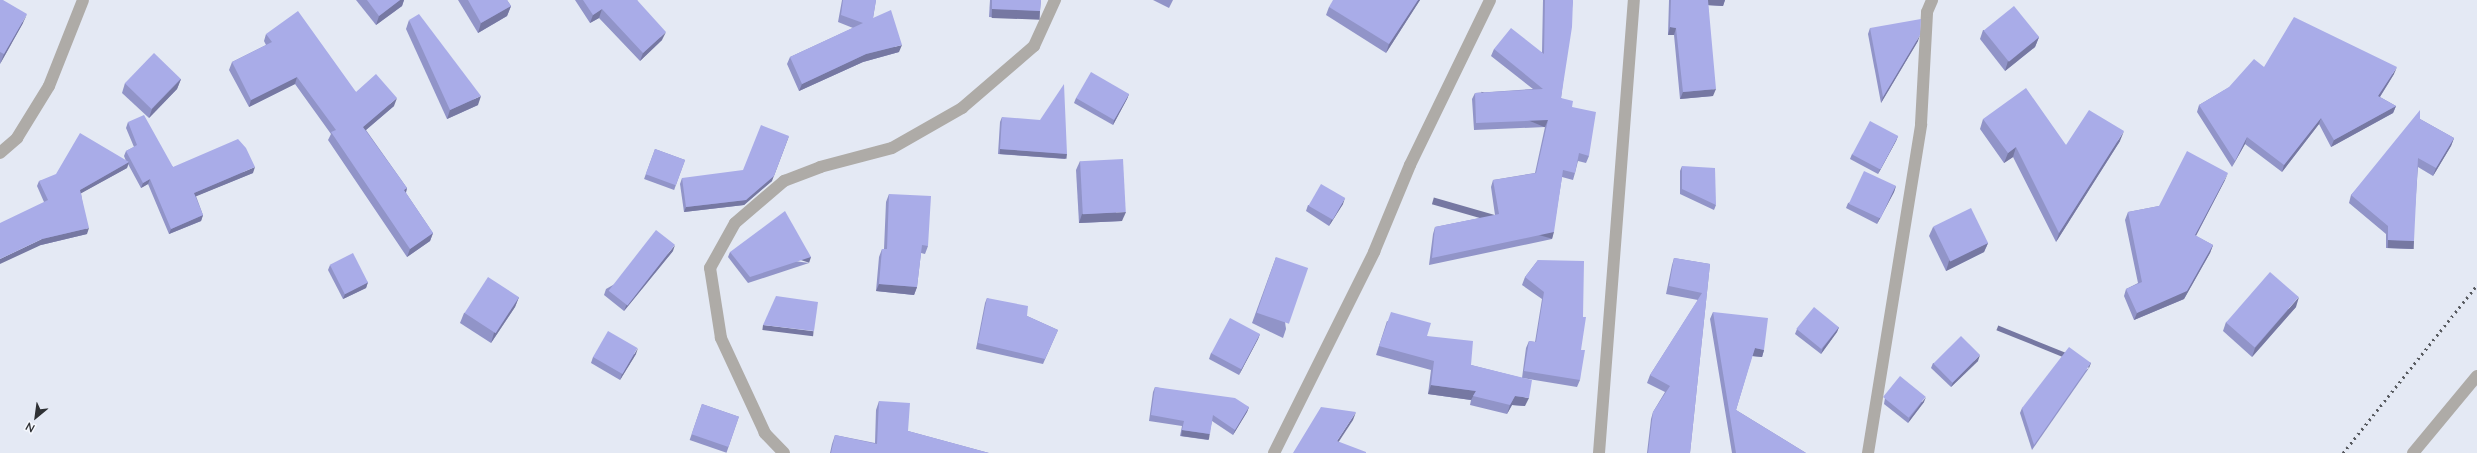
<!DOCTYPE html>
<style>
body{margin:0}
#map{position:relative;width:2477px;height:453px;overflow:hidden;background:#e4e9f4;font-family:Lato,sans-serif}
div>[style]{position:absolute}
.minor>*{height:12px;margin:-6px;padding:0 6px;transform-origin:6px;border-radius:6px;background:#aeaba7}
.rail>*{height:3px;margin-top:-1.5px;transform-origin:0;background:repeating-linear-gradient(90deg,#575a5f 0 2px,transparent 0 6px)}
.wall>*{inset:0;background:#9194c8;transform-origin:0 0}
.shaded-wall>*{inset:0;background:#7678a2;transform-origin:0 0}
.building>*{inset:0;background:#a9ace8;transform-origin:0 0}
span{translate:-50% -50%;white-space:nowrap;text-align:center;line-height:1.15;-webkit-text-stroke:3.5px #f4f7fd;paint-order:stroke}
.north{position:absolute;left:16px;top:397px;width:40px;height:40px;-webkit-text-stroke:3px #f4f7fd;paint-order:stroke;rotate:209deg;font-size:11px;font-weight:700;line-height:16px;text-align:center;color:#2e3034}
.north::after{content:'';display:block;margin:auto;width:14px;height:18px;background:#2e3034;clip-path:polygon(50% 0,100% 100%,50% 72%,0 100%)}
</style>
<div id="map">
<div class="minor">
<i style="left:0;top:153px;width:23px;rotate:-41deg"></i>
<i style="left:17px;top:138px;width:61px;rotate:-58.4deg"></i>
<i style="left:49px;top:86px;width:92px;rotate:-68.4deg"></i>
<i style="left:784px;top:453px;width:28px;rotate:-134deg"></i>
<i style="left:765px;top:433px;width:105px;rotate:-114.9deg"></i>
<i style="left:721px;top:338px;width:71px;rotate:-98.9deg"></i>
<i style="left:710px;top:268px;width:51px;rotate:-60.9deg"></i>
<i style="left:735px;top:223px;width:65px;rotate:-40.6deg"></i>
<i style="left:784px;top:181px;width:39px;rotate:-21deg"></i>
<i style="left:820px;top:167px;width:74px;rotate:-14.8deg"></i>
<i style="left:892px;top:148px;width:81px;rotate:-29.7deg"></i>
<i style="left:962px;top:108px;width:95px;rotate:-40.7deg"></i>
<i style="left:1034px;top:46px;width:51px;rotate:-65.5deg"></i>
<i style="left:1274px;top:453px;width:225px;rotate:-63.5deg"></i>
<i style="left:1374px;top:252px;width:94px;rotate:-67.5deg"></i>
<i style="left:1410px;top:165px;width:183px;rotate:-64.1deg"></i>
<i style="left:1599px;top:453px;width:454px;rotate:-85.6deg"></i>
<i style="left:1868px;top:453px;width:333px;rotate:-80.8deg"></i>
<i style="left:1921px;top:124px;width:112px;rotate:-86.9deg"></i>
<i style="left:1927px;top:12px;width:13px;rotate:-67deg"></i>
<i style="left:2413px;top:453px;width:100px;rotate:-50.3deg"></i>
</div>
<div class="rail">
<i style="left:2343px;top:453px;width:215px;rotate:-51.4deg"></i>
</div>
<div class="wall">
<i style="clip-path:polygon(0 0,23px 23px,0 64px)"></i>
<i style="clip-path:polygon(356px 0,404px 0,402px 6px,376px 25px)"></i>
<i style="clip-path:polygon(458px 0,507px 0,511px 6px,507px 16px,478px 33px)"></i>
<i style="clip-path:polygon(575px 0,637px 0,662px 40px,640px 61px,599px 18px,590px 23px)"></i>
<i style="clip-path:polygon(842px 0,876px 0,873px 18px,899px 52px,863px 62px,799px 91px,787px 64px,790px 57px,853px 28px,838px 22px)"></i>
<i style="clip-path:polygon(990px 0,1041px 0,1040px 11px,1037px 19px,989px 17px)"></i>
<i style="clip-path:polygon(1153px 0,1173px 0,1169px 8px)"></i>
<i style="clip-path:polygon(1420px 0,1386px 53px,1326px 15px,1329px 7px)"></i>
<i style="clip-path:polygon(1543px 0,1573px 0,1561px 98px,1572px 107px,1589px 156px,1586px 163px,1578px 161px,1575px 173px,1573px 180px,1562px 177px,1552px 239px,1429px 265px,1433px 234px,1435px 227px,1495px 215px,1491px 187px,1493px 180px,1535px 173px,1545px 127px,1474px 130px,1472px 99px,1475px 93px,1533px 89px,1491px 56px,1494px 49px,1542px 52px)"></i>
<i style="clip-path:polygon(1669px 0,1725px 0,1723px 6px,1708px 5px,1713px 96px,1680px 99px,1674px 35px,1668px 35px)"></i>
<i style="clip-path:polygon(409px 20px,478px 105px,447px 119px,406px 29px)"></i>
<i style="clip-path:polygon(1870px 28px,1918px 41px,1881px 103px,1868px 34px)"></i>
<i style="clip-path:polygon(1983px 30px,2039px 37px,2035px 47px,2005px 71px,1980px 39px)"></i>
<i style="clip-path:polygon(266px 34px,356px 92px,394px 106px,366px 130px,407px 188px,406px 193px,433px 233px,430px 241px,407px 257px,328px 140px,331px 134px,295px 84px,249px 107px,229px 70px,232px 62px,266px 45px,264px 41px)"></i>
<i style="clip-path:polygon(2264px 67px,2394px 74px,2380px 97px,2396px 106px,2393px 113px,2331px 147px,2319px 124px,2282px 172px,2245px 144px,2232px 167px,2197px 112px,2199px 105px)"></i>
<i style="clip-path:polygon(181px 79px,177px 89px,149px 118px,122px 93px,125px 83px)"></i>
<i style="clip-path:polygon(1129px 94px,1127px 99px,1113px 125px,1074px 103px,1076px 98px)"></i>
<i style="clip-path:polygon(1002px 117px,1067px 154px,1065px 159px,998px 154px,1000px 122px)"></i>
<i style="clip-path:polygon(1983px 119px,2066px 145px,2120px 141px,2056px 242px,2013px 157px,2004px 163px,1980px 129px)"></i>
<i style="clip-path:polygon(2420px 119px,2454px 138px,2451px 146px,2433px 176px,2418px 167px,2412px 249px,2386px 248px,2386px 234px,2349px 203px,2351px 195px)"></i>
<i style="clip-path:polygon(128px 122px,173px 167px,253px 173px,196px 196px,203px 215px,201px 221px,169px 234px,148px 184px,141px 188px,128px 164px,127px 168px,81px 193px,87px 234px,41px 245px,44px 202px,37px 186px,39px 181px,126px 161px,124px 156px,126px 151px,134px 147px,126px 128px)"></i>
<i style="clip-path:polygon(1898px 136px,1896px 141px,1878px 174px,1850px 159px,1852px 154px)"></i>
<i style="left:655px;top:149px;width:32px;height:32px;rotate:20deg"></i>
<i style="clip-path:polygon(1080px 161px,1122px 221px,1079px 223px,1076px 170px)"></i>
<i style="clip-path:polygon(1682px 166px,1716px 205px,1714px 210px,1680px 194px,1680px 171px)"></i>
<i style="clip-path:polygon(682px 178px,772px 181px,744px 205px,684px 212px,680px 184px)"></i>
<i style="clip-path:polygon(2225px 180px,2196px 236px,2213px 245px,2210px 253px,2184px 299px,2134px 320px,2124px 296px,2126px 289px,2138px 283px,2125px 220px,2128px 212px,2159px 206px)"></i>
<i style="clip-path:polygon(1896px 186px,1894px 192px,1877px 224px,1846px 208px,1848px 203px)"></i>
<i style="clip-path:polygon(889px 194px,928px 246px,925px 254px,921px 253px,917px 287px,914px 295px,876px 291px,879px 257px,882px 249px,884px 249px,886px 202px)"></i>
<i style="clip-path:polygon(1343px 204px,1329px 226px,1306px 211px,1308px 205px)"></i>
<i style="clip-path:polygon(1933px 227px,1988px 243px,1984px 252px,1946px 271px,1929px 236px)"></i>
<i style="clip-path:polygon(673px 251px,624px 311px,604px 295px,606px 289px)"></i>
<i style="clip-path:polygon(730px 252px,809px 263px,748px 283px,728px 257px)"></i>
<i style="clip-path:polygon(1276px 257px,1286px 329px,1283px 338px,1252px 323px)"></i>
<i style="clip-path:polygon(1674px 258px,1710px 264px,1690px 453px,1647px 453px,1651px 419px,1653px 412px,1665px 392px,1647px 383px,1650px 375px,1698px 300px,1666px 294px,1672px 265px)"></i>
<i style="clip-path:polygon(1538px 260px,1581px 350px,1580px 380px,1577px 387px,1523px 378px,1525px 406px,1512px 405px,1507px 414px,1470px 405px,1471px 400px,1428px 394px,1431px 370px,1376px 355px,1387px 321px,1427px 336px,1471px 365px,1522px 378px,1526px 348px,1529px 341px,1535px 342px,1542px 299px,1522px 285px,1525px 277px)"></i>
<i style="clip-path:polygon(330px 265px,368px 282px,366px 288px,343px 299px,328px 270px)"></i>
<i style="clip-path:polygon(519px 297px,515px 307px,491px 343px,460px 323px,464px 313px)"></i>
<i style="clip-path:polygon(987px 298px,1058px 330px,1043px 364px,976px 349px,985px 303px)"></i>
<i style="clip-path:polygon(2296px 307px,2252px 357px,2223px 331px,2226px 322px)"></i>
<i style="clip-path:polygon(1713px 312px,1764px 350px,1762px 357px,1752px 356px,1736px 410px,1806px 453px,1732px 453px,1710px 319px)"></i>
<i style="clip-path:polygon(1839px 327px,1837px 332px,1821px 354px,1795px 334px,1797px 329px)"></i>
<i style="clip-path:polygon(1260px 334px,1258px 339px,1239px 375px,1209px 359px,1211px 353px)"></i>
<i style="clip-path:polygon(636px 354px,620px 380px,591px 363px,593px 357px)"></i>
<i style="clip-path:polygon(1978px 361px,1951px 387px,1931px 368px,1933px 363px)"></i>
<i style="clip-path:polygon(2089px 368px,2032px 450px,2020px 413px,2022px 408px)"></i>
<i style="clip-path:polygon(1155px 387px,1249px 407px,1247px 412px,1233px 435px,1212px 421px,1208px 440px,1180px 436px,1182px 426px,1149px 421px,1153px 392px)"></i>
<i style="clip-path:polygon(1885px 398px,1924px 402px,1908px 423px,1884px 404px)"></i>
<i style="clip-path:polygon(879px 401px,908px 431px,989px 453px,830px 453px,832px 444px,835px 435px,875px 443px,876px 410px)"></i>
<i style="left:702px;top:404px;width:39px;height:38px;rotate:19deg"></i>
</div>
<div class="shaded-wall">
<i style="clip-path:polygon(400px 0,404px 0,402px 6px,376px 25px,379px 16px)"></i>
<i style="clip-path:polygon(1418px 0,1420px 0,1386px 53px,1389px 44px)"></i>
<i style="clip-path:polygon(1706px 0,1725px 0,1723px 6px,1705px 5px)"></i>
<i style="clip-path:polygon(511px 6px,507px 16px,478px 33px,481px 23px)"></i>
<i style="clip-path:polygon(602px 9px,599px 18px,590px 23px,593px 15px)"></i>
<i style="left:992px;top:9px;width:48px;height:9px;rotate:2deg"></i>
<i style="clip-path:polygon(27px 14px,23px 23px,0 64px,4px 54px)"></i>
<i style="clip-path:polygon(1670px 27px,1676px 28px,1674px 35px,1668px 35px)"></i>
<i style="clip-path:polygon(666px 32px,662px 40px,640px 61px,643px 53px)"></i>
<i style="clip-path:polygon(1920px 35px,1918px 41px,1881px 103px,1883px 97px)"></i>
<i style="clip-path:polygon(2039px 37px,2035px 47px,2005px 71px,2008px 61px)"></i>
<i style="clip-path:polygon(902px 45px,899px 52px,863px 62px,799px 91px,802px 84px,866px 54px)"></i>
<i style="clip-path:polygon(2397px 67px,2394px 74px,2376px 103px,2378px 96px)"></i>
<i style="clip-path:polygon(297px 77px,295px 84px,249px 107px,251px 100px)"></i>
<i style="clip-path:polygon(181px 79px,177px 89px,149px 118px,152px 109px)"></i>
<i style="clip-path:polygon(1716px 89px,1713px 96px,1680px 99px,1683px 92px)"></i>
<i style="clip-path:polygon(1129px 94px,1127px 99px,1113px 125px,1114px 120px)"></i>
<i style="clip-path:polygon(481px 96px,478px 105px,447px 119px,450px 110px)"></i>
<i style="clip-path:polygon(397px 98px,394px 106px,360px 135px,363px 127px)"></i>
<i style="clip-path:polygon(2396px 106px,2393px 113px,2331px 147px,2334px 140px)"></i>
<i style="clip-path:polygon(2321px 118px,2319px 124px,2282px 172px,2284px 165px)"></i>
<i style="left:1548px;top:120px;width:8px;height:72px;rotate:113deg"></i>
<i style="clip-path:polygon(2124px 131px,2120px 141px,2056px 242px,2059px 233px)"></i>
<i style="clip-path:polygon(789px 136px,772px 181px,744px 205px,684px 212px,686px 207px,746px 200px)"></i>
<i style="clip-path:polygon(1898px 136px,1896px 141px,1878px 174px,1880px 169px)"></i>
<i style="clip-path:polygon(2247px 137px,2245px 144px,2232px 167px)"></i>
<i style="clip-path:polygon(2454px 138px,2451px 146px,2433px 176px,2436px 168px)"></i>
<i style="clip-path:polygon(2016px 147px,2013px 157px,2004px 163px,2008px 153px)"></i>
<i style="left:1000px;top:149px;width:67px;height:5px;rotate:4deg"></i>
<i style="clip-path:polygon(129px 162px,127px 168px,78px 195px,80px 190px)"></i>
<i style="clip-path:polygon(255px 167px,253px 173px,192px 198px,194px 193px)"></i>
<i style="clip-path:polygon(2228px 173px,2225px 180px,2192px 243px,2195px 235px)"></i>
<i style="clip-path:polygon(150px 179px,148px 184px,141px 188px,143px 183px)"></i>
<i style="clip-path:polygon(1896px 186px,1894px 192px,1877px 224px,1879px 219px)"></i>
<i style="clip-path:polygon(407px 188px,405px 195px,404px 190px)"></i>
<i style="clip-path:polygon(1345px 198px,1343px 204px,1329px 226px,1331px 221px)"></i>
<i style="clip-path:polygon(1126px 212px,1122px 221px,1079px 223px,1082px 214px)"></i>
<i style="clip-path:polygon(203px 215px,201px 221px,169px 234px,171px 229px)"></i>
<i style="clip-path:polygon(89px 228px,87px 234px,41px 245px,0 264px,0 259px,42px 239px)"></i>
<i style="left:1554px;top:232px;width:7px;height:125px;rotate:106deg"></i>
<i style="clip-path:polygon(433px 233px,430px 241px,407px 257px,410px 249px)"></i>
<i style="left:2388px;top:240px;width:26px;height:8px;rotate:2deg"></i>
<i style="clip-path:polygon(1988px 243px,1984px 252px,1946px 271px,1949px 261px)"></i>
<i style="clip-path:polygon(675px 245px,673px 251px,624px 311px,626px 306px)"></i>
<i style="clip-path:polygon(2213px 245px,2210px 253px,2184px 299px,2134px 320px,2137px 313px)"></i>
<i style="left:811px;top:257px;width:6px;height:64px;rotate:108deg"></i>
<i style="clip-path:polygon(368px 282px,366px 288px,343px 299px,345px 294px)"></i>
<i style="clip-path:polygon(879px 284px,917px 287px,914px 295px,876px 291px)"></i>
<i style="clip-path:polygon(519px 297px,515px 307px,491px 343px,494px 333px)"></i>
<i style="clip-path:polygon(2299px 297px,2296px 307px,2252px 357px,2255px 348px)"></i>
<i style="left:763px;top:325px;width:51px;height:5px;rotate:7deg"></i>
<i style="clip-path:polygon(1839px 327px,1837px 332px,1821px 354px,1823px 348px)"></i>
<i style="clip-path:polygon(1260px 334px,1258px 339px,1239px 375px,1241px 370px)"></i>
<i style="clip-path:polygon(638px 348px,636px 354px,620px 380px,622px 374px)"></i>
<i style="clip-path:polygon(1755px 348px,1764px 350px,1762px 357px,1752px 356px)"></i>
<i style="clip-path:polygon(1980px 355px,1978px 361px,1951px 387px,1953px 382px)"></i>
<i style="left:2091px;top:363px;width:5px;height:100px;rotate:112deg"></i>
<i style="clip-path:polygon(1431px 385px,1476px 391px,1471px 400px,1428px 394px)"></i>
<i style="clip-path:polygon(1515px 396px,1529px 398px,1525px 406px,1512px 405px,1507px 414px,1510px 405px)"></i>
<i style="clip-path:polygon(1926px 397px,1924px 402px,1908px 423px,1910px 418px)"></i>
<i style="clip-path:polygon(1249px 407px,1247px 412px,1233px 435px,1235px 430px)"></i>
<i style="clip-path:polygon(1356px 412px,1353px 420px,1334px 449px,1337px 441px)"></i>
<i style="left:1182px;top:430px;width:28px;height:6px;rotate:8deg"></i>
</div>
<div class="building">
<i style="clip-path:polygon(0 0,3px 0,27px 14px,4px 54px,0 52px)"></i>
<i style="clip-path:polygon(367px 0,400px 0,379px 16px)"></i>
<i style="clip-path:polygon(468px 0,507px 0,511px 6px,481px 23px)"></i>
<i style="clip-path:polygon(583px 0,637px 0,666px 32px,643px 53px,602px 9px,593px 15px)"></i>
<i style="clip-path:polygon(843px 0,876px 0,873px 18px,891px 10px,902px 45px,866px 54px,802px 84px,790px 57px,863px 23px,841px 15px)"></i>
<i style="clip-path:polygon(992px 0,1041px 0,1040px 11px,992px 9px)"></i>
<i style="clip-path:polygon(1333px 0,1418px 0,1389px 44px,1329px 7px)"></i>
<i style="clip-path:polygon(1545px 0,1573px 0,1572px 27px,1561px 98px,1573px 101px,1572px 107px,1596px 112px,1589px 156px,1579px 153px,1575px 173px,1563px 170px,1554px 232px,1432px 258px,1435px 227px,1499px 214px,1493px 180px,1536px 173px,1548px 120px,1476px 123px,1475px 93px,1543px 89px,1494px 49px,1511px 28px,1544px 54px)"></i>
<i style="clip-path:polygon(1671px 0,1708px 0,1716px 89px,1683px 92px,1676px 28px,1670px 27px)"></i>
<i style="left:2014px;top:6px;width:40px;height:39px;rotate:51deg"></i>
<i style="clip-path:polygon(298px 11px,356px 92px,376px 74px,397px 98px,363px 127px,407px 188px,404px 190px,433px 233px,410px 249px,331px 132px,336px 130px,297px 77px,251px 100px,232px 62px,272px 42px,266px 34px)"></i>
<i style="clip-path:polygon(419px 14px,481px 96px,450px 110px,409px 20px)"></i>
<i style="clip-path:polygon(2294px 17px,2397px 67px,2378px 96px,2396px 106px,2334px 140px,2321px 118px,2284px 165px,2247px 137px,2235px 161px,2199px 105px,2229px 87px,2254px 59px,2264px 67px)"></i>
<i style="clip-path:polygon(1921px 19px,1920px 35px,1883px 97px,1870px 28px)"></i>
<i style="left:154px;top:53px;width:37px;height:42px;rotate:44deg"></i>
<i style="left:1091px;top:72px;width:44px;height:30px;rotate:30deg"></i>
<i style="clip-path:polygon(1064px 84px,1067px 154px,1000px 149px,1002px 117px,1040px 120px)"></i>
<i style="clip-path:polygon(2026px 88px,2066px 145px,2089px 110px,2124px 131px,2059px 233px,2016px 147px,2008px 153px,1983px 119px)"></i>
<i style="clip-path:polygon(2420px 110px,2420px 119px,2454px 138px,2436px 168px,2418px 158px,2414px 241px,2388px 240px,2388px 226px,2351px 195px)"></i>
<i style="clip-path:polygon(144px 115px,173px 167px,238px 139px,246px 148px,255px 167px,194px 193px,203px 215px,171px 229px,150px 179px,143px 183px,126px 151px,137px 145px,128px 122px)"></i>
<i style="left:1870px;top:121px;width:32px;height:38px;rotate:28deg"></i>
<i style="clip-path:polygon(761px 125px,789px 136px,774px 176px,746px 200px,686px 207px,682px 178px,743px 170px)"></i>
<i style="clip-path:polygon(80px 133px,129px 162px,80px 190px,89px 228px,42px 239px,0 259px,0 223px,48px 200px,39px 181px,56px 174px)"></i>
<i style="left:655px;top:149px;width:32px;height:27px;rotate:20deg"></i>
<i style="clip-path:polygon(2187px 151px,2228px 173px,2195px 235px,2213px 245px,2187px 291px,2137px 313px,2126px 289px,2142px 282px,2128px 212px,2159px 206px)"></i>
<i style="left:1123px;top:159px;width:53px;height:43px;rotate:87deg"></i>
<i style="clip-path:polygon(1682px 166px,1715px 168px,1716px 205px,1682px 189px)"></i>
<i style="left:1864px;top:171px;width:35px;height:36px;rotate:25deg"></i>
<i style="left:1321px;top:184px;width:28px;height:25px;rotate:30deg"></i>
<i style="clip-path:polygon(889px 194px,931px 196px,928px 246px,922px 245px,917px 287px,879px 284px,882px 249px,887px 249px)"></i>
<i style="left:1971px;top:208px;width:39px;height:42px;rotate:64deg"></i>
<i style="clip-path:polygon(785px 211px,811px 257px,750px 277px,730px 252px)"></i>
<i style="left:656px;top:230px;width:24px;height:77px;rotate:38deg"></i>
<i style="left:353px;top:253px;width:33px;height:26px;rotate:63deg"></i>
<i style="left:1276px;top:257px;width:34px;height:59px;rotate:19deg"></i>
<i style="clip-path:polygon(1674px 258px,1710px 264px,1690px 453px,1648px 453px,1653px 412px,1670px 386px,1650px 375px,1702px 293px,1669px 286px)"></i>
<i style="clip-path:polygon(1538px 260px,1584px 261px,1583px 317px,1586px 317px,1581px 350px,1585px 350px,1580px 380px,1524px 371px,1529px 341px,1536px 342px,1544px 292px,1525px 277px)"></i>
<i style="left:2270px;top:272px;width:38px;height:67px;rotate:41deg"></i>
<i style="left:488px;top:277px;width:37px;height:43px;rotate:33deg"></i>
<i style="clip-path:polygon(776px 296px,818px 302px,814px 331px,763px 325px)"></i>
<i style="clip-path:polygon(987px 298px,1028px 306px,1027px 316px,1058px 330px,1045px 359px,978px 343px)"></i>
<i style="left:1814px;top:307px;width:32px;height:28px;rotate:39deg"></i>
<i style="clip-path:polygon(1391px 312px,1431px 323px,1427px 336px,1473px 341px,1471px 365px,1532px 380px,1529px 398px,1515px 396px,1510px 405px,1473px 396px,1476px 391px,1431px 385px,1434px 361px,1379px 346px)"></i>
<i style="clip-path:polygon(1713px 312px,1768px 318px,1764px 350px,1755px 348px,1736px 410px,1806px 453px,1736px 453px)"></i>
<i style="left:1230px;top:318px;width:34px;height:40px;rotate:28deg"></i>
<i style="left:608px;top:331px;width:34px;height:30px;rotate:30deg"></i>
<i style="left:1961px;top:336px;width:27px;height:39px;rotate:45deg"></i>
<i style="clip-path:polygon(2069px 347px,2091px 363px,2034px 445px,2022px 408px)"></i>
<i style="left:1900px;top:376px;width:33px;height:27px;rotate:39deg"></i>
<i style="clip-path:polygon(1155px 387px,1235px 398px,1249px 407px,1235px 430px,1213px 415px,1210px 434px,1182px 430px,1184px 421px,1151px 415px)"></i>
<i style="clip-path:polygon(879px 401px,910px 403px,908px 431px,989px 453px,831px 453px,835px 435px,877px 444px)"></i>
<i style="left:702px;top:404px;width:39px;height:32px;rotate:19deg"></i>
<i style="clip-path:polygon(1321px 407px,1356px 412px,1337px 441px,1366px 452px,1366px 453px,1293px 453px)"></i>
</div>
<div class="north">N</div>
</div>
